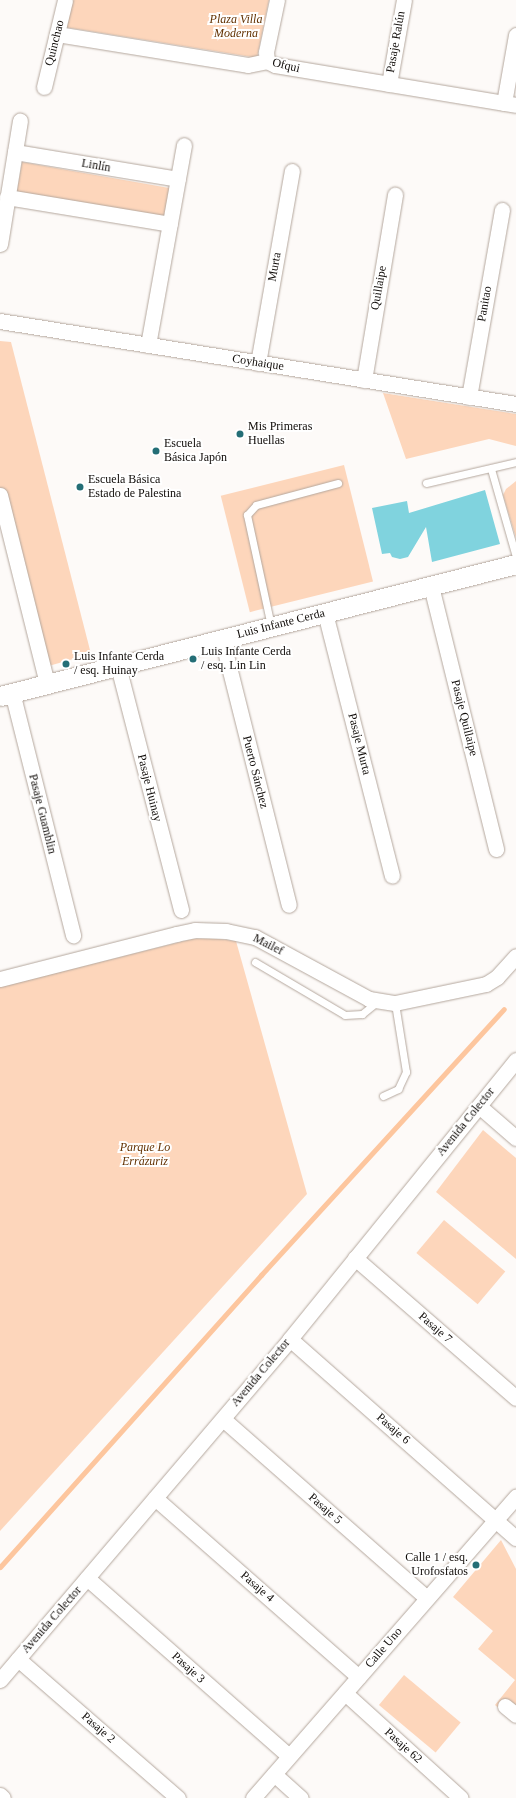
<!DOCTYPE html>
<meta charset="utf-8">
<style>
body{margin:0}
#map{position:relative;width:516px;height:1798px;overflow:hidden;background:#fdfaf8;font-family:"Times New Roman",serif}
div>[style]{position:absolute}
.green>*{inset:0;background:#fdd6bb;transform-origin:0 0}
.stream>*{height:5px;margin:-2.5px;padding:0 2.5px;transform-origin:2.5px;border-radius:2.5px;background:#fdc69e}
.building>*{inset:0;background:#80d3de}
.roads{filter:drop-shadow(0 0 1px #b4a79d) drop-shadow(0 0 1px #b4a79d)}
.service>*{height:7px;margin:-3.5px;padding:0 3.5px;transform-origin:3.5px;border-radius:3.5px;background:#fff}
.minor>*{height:15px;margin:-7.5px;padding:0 7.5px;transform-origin:7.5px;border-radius:7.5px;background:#fff}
.tertiary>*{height:19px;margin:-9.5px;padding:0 9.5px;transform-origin:9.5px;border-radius:9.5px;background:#fff}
.dots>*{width:11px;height:11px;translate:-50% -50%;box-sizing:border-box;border:2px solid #fff;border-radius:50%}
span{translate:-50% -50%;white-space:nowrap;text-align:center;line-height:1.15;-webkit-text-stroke:4px #fff;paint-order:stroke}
.park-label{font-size:12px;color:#623100;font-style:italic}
.street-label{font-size:12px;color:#100c09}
.poi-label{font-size:12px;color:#100c09}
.left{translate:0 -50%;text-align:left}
.right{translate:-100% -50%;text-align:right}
</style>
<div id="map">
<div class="green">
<i style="clip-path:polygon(71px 0,269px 0,257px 58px,64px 27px)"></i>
<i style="left:22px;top:162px;width:151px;height:30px;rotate:10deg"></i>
<i style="clip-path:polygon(0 341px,11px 342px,91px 654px,45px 667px,0 488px)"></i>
<i style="clip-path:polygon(383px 393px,516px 414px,516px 446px,489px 439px,406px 459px)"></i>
<i style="left:344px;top:465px;width:120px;height:127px;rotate:76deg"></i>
<i style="clip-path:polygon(516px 481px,516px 538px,503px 495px,506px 489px)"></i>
<i style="clip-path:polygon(210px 938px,236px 941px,307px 1194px,0 1531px,0 987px,192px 939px)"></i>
<i style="clip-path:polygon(483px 1130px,516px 1158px,516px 1259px,436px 1192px)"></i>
<i style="left:444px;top:1220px;width:80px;height:43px;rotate:40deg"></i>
<i style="clip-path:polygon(501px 1540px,516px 1569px,516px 1722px,495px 1705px,515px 1680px,478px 1649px,493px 1631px,453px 1597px)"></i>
<i style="left:404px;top:1675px;width:74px;height:39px;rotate:40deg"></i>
</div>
<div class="stream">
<i style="left:0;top:1567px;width:392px;rotate:-48.2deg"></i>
<i style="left:261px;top:1275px;width:360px;rotate:-47.6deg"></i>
</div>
<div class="building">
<i style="clip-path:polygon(485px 490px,500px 544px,432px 562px,426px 527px,408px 557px,400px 559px,392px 557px,390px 553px,382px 554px,372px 508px,407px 501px,409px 513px)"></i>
</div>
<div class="roads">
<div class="service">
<i style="left:491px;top:469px;width:91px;rotate:74.1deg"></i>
<i style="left:426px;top:483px;width:92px;rotate:-13.1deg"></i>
<i style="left:271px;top:626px;width:114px;rotate:-102.2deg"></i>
<i style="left:247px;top:515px;width:13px;rotate:-48deg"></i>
<i style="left:256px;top:505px;width:85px;rotate:-15deg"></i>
<i style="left:255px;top:962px;width:104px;rotate:30.5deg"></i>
<i style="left:345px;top:1015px;width:17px;rotate:-3deg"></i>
<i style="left:362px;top:1014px;width:19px;rotate:-39deg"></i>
<i style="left:383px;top:1096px;width:17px;rotate:-25deg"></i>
<i style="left:398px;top:1089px;width:19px;rotate:-65deg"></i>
<i style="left:406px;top:1072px;width:70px;rotate:-99.1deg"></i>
</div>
<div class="minor">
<i style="left:57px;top:34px;width:193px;rotate:9.2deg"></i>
<i style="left:248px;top:65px;width:19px;rotate:-12deg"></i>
<i style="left:267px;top:61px;width:9px;rotate:27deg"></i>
<i style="left:275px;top:65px;width:244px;rotate:9.4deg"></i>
<i style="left:267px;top:61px;width:9px;rotate:-96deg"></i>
<i style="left:266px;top:52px;width:53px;rotate:-78.1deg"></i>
<i style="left:389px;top:84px;width:85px;rotate:-79.9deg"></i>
<i style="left:44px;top:87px;width:89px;rotate:-76.4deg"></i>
<i style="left:504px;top:103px;width:69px;rotate:-80deg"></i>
<i style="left:15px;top:152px;width:165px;rotate:9.4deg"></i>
<i style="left:7px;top:197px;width:165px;rotate:9.4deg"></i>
<i style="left:0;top:244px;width:125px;rotate:-80.8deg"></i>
<i style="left:0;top:321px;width:523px;rotate:9.14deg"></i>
<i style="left:148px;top:345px;width:203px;rotate:-79.8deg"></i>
<i style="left:258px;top:363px;width:195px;rotate:-80deg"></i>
<i style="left:364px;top:380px;width:188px;rotate:-80.5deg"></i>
<i style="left:469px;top:397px;width:190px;rotate:-80deg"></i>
<i style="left:0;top:495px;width:195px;rotate:76deg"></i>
<i style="left:431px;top:586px;width:271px;rotate:76.1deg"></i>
<i style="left:325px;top:613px;width:271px;rotate:75.7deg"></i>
<i style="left:222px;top:639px;width:274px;rotate:75.9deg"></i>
<i style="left:118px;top:666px;width:252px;rotate:75.5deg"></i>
<i style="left:12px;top:692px;width:251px;rotate:75.9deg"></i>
<i style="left:0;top:979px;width:182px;rotate:-14.3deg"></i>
<i style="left:176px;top:934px;width:19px;rotate:-12deg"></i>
<i style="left:195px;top:930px;width:31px;rotate:2deg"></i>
<i style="left:226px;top:931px;width:30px;rotate:12deg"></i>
<i style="left:255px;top:937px;width:130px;rotate:28.5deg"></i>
<i style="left:369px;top:999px;width:26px;rotate:9deg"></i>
<i style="left:395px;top:1003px;width:93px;rotate:-11.8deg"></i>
<i style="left:486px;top:984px;width:13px;rotate:-32deg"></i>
<i style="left:497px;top:977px;width:28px;rotate:-48deg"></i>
<i style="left:479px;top:1106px;width:49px;rotate:40.9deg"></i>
<i style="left:355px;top:1258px;width:213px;rotate:41deg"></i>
<i style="left:290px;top:1339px;width:301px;rotate:41.4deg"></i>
<i style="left:223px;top:1419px;width:271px;rotate:41.3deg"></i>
<i style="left:155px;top:1498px;width:271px;rotate:41.3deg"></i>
<i style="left:87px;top:1578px;width:269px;rotate:41.4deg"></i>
<i style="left:18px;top:1659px;width:212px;rotate:41deg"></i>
<i style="left:0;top:1680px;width:448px;rotate:-49.6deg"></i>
<i style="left:290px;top:1339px;width:359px;rotate:-51deg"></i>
<i style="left:345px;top:1693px;width:156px;rotate:42.2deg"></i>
<i style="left:505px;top:1706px;width:14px;rotate:39deg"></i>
<i style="left:274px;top:1774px;width:36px;rotate:42deg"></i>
<i style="left:0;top:1795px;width:4px;rotate:45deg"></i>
<i style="left:253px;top:1798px;width:400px;rotate:-48.9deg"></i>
</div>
<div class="tertiary">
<i style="left:0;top:696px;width:533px;rotate:-14.35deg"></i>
</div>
</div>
<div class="dots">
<i style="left:240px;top:434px;background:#246e76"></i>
<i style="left:156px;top:451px;background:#246e76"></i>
<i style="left:80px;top:487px;background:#246e76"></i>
<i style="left:193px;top:659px;background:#246e76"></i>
<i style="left:66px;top:664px;background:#246e76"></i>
<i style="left:476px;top:1565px;background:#246e76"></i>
</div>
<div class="park-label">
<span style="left:236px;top:27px">Plaza Villa<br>Moderna</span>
<span style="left:145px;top:1155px">Parque Lo<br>Errázuriz</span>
</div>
<div class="street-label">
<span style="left:396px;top:42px;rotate:-80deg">Pasaje Ralún</span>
<span style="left:55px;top:43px;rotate:-76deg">Quinchao</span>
<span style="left:286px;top:66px;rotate:13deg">Ofqui</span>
<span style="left:96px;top:166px;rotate:10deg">Linlín</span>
<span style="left:275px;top:267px;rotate:-80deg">Murta</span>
<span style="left:379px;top:288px;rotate:-80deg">Quillaipe</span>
<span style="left:485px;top:304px;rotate:-80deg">Panitao</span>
<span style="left:258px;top:363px;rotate:9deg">Coyhaique</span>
<span style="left:281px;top:624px;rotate:-14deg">Luis Infante Cerda</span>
<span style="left:464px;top:718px;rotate:76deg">Pasaje Quillaipe</span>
<span style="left:359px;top:744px;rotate:76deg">Pasaje Murta</span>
<span style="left:255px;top:772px;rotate:76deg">Puerto Sánchez</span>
<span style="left:149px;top:788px;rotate:76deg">Pasaje Huinay</span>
<span style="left:42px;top:814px;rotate:76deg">Pasaje Guamblin</span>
<span style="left:268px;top:945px;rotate:27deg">Mailef</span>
<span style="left:466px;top:1122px;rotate:-51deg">Avenida Colector</span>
<span style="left:435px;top:1328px;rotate:41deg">Pasaje 7</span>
<span style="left:261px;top:1373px;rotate:-50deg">Avenida Colector</span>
<span style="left:393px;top:1429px;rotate:41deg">Pasaje 6</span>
<span style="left:325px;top:1509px;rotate:41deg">Pasaje 5</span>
<span style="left:257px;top:1587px;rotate:41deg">Pasaje 4</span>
<span style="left:52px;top:1620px;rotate:-49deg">Avenida Colector</span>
<span style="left:384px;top:1648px;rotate:-49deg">Calle Uno</span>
<span style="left:188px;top:1668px;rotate:42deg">Pasaje 3</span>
<span style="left:98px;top:1728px;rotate:41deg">Pasaje 2</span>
<span style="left:403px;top:1746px;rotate:42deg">Pasaje 62</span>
</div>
<div class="poi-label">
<span class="left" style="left:248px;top:434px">Mis Primeras<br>Huellas</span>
<span class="left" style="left:164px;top:451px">Escuela<br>Básica Japón</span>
<span class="left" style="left:88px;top:487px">Escuela Básica<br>Estado de Palestina</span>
<span class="left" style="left:201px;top:659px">Luis Infante Cerda<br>/ esq. Lin Lin</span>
<span class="left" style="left:74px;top:664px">Luis Infante Cerda<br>/ esq. Huinay</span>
<span class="right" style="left:468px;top:1565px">Calle 1 / esq.<br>Urofosfatos</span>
</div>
</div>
